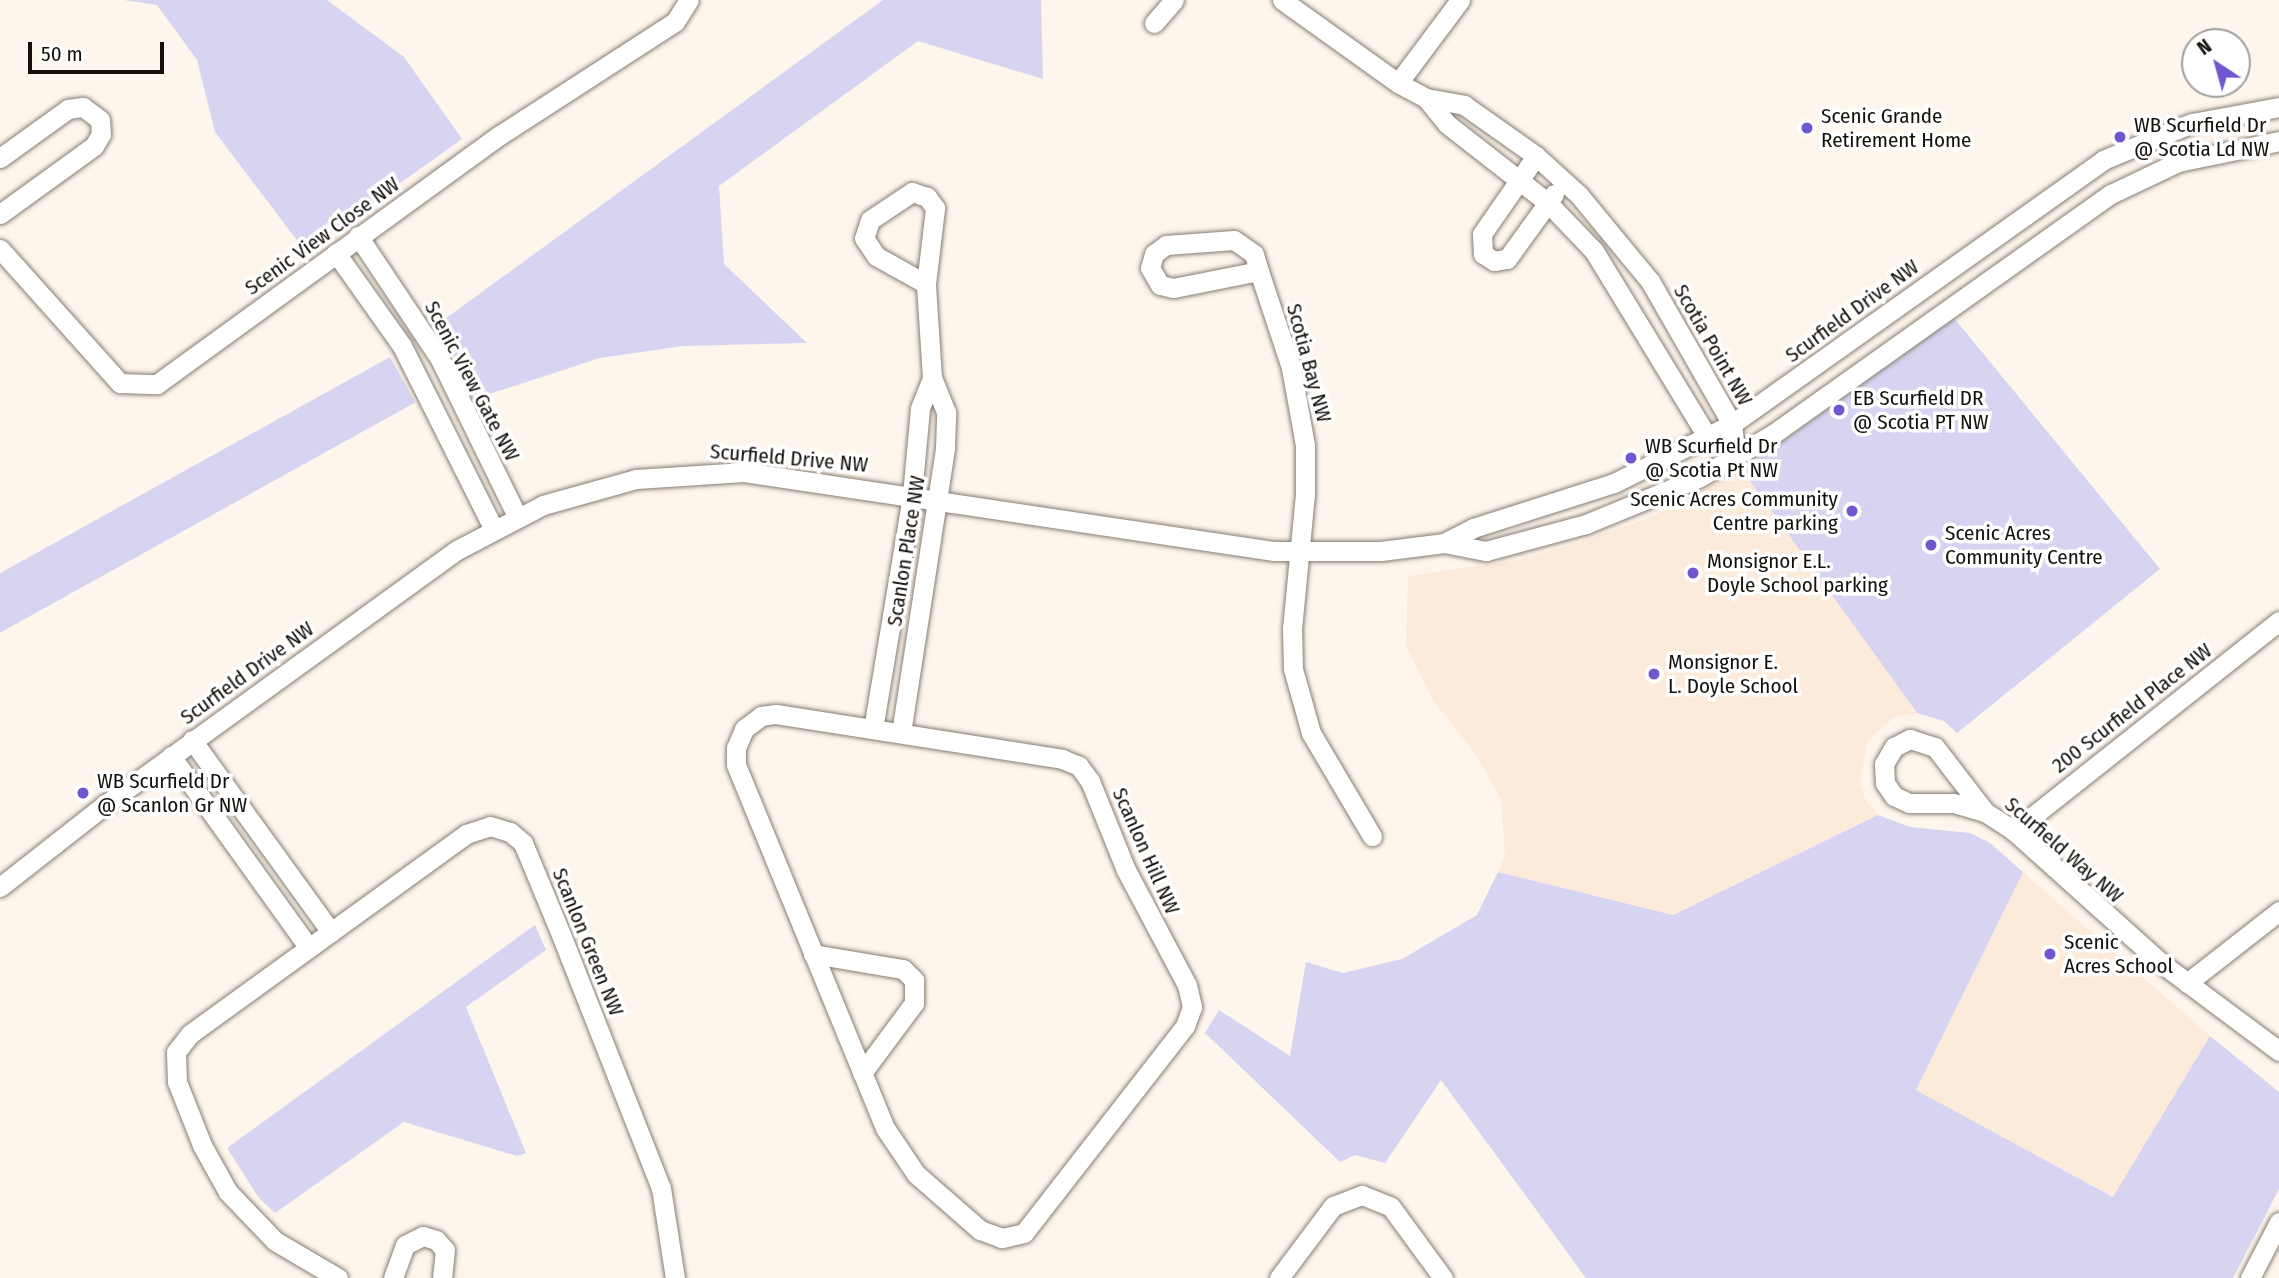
<!DOCTYPE html>
<style>
body{margin:0}
#map{position:relative;width:2279px;height:1278px;overflow:hidden;background:#fef5ec;font-family:"Fira Sans Condensed",sans-serif}
div>[style]{position:absolute}
.built>*{inset:0;background:#fceada}
.green>*{inset:0;background:#d7d4f2;transform-origin:0 0}
.roads{filter:drop-shadow(0 0 2px #877d73) drop-shadow(0 0 2px #877d73)}
.minor>*{height:19px;margin:-9.5px;padding:0 9.5px;transform-origin:9.5px;border-radius:9.5px;background:#fff}
.dots>*{width:19px;height:19px;translate:-50% -50%;box-sizing:border-box;border:4px solid #fff;border-radius:50%}
span{translate:-50% -50%;white-space:nowrap;text-align:center;line-height:1.15;-webkit-text-stroke:7px #fff;paint-order:stroke}
.poi-label{font-size:21px;color:#14100c}
.left{translate:0 -50%;text-align:left}
.right{translate:-100% -50%;text-align:right}
.street-label{font-size:21px;color:#14100c}
.north{position:absolute;left:2181px;top:28px;width:70px;height:70px;box-sizing:border-box;background:#fff;border:2px solid #a19f9e;border-radius:50%;rotate:324deg;font-size:19px;font-weight:700;line-height:28px;text-align:center;color:#14100c}
.north::after{content:'';display:block;margin:auto;width:24px;height:32px;background:#7156d0;clip-path:polygon(50% 0,100% 100%,50% 72%,0 100%)}
.scale{position:absolute;left:28px;top:42px;width:136px;height:32px;box-sizing:border-box;border:4px solid #14100c;border-top:0;padding-left:9px;font-size:21px;line-height:24px;white-space:nowrap;color:#14100c;-webkit-text-stroke:5px #fff;paint-order:stroke}
</style>
<div id="map">
<div class="built">
<i style="clip-path:polygon(1742px 470px,1917px 713px,1893px 718px,1868px 740px,1860px 782px,1865px 799px,1878px 815px,1672px 915px,1498px 872px,1505px 854px,1501px 799px,1475px 753px,1434px 702px,1406px 646px,1408px 576px,1518px 560px,1568px 546px,1649px 518px)"></i>
<i style="clip-path:polygon(2023px 872px,2210px 1036px,2114px 1197px,1916px 1090px)"></i>
</div>
<div class="green">
<i style="clip-path:polygon(124px 0,327px 0,404px 57px,462px 139px,305px 251px,215px 132px,197px 60px,157px 5px)"></i>
<i style="clip-path:polygon(883px 0,1041px 0,1043px 79px,918px 41px,719px 186px,724px 264px,807px 343px,683px 346px,600px 358px,477px 398px,438px 324px)"></i>
<i style="clip-path:polygon(1954px 318px,2160px 569px,1957px 733px,1944px 721px,1917px 713px,1742px 470px)"></i>
<i style="left:390px;top:357px;width:52px;height:482px;rotate:61deg"></i>
<i style="clip-path:polygon(1878px 815px,1910px 827px,1970px 833px,1990px 843px,2023px 872px,1916px 1090px,2113px 1197px,2210px 1036px,2279px 1092px,2279px 1189px,2233px 1278px,1586px 1278px,1441px 1080px,1385px 1163px,1355px 1155px,1340px 1162px,1205px 1033px,1219px 1010px,1290px 1056px,1306px 962px,1343px 973px,1402px 959px,1477px 915px,1498px 872px,1673px 915px)"></i>
<i style="clip-path:polygon(535px 925px,546px 950px,466px 1007px,526px 1153px,517px 1156px,404px 1122px,275px 1213px,259px 1198px,227px 1148px)"></i>
</div>
<div class="roads">
<div class="minor">
<i style="left:1282px;top:0;width:143px;rotate:35.6deg"></i>
<i style="left:1398px;top:83px;width:32px;rotate:28deg"></i>
<i style="left:1426px;top:98px;width:39px;rotate:10deg"></i>
<i style="left:1464px;top:105px;width:88px;rotate:35.3deg"></i>
<i style="left:1536px;top:156px;width:58px;rotate:42.2deg"></i>
<i style="left:1579px;top:195px;width:112px;rotate:50.5deg"></i>
<i style="left:1650px;top:281px;width:165px;rotate:60.2deg"></i>
<i style="left:1732px;top:424px;width:33px;rotate:83deg"></i>
<i style="left:1154px;top:23px;width:30px;rotate:-49deg"></i>
<i style="left:1398px;top:83px;width:104px;rotate:-53.2deg"></i>
<i style="left:1426px;top:98px;width:33px;rotate:51deg"></i>
<i style="left:1447px;top:124px;width:128px;rotate:38deg"></i>
<i style="left:1548px;top:203px;width:66px;rotate:46.2deg"></i>
<i style="left:1594px;top:251px;width:219px;rotate:58.6deg"></i>
<i style="left:1708px;top:438px;width:11px;rotate:34deg"></i>
<i style="left:1536px;top:156px;width:95px;rotate:124.7deg"></i>
<i style="left:1482px;top:234px;width:20px;rotate:87deg"></i>
<i style="left:1483px;top:254px;width:13px;rotate:32deg"></i>
<i style="left:1494px;top:261px;width:13px;rotate:-9deg"></i>
<i style="left:1507px;top:259px;width:80px;rotate:-54.1deg"></i>
<i style="left:0;top:158px;width:84px;rotate:-35.8deg"></i>
<i style="left:68px;top:109px;width:15px;rotate:-8deg"></i>
<i style="left:83px;top:107px;width:21px;rotate:37deg"></i>
<i style="left:100px;top:120px;width:14px;rotate:86deg"></i>
<i style="left:101px;top:134px;width:14px;rotate:120deg"></i>
<i style="left:94px;top:146px;width:116px;rotate:144.1deg"></i>
<i style="left:358px;top:236px;width:148px;rotate:56.3deg"></i>
<i style="left:440px;top:359px;width:175px;rotate:63.9deg"></i>
<i style="left:0;top:249px;width:180px;rotate:48.2deg"></i>
<i style="left:120px;top:383px;width:37px;rotate:2deg"></i>
<i style="left:157px;top:384px;width:424px;rotate:-36deg"></i>
<i style="left:500px;top:135px;width:208px;rotate:-32.9deg"></i>
<i style="left:675px;top:22px;width:26px;rotate:-58deg"></i>
<i style="left:336px;top:253px;width:114px;rotate:54.6deg"></i>
<i style="left:402px;top:346px;width:203px;rotate:63.4deg"></i>
<i style="left:1259px;top:271px;width:88px;rotate:168.8deg"></i>
<i style="left:1173px;top:288px;width:13px;rotate:-167deg"></i>
<i style="left:1160px;top:285px;width:20px;rotate:-120deg"></i>
<i style="left:1150px;top:268px;width:15px;rotate:-74deg"></i>
<i style="left:1154px;top:254px;width:15px;rotate:-37deg"></i>
<i style="left:1166px;top:245px;width:68px;rotate:-4.2deg"></i>
<i style="left:1234px;top:240px;width:24px;rotate:35deg"></i>
<i style="left:1254px;top:254px;width:18px;rotate:74deg"></i>
<i style="left:1259px;top:271px;width:102px;rotate:71.7deg"></i>
<i style="left:1291px;top:368px;width:78px;rotate:79.7deg"></i>
<i style="left:1305px;top:445px;width:49px;rotate:90deg"></i>
<i style="left:1305px;top:494px;width:135px;rotate:95.5deg"></i>
<i style="left:1292px;top:628px;width:41px;rotate:88.6deg"></i>
<i style="left:1293px;top:669px;width:66px;rotate:74.3deg"></i>
<i style="left:1311px;top:733px;width:120px;rotate:59.4deg"></i>
<i style="left:1444px;top:543px;width:33px;rotate:-27deg"></i>
<i style="left:1473px;top:528px;width:148px;rotate:-17.7deg"></i>
<i style="left:1614px;top:483px;width:132px;rotate:-26.6deg"></i>
<i style="left:1732px;top:424px;width:455px;rotate:-35.4deg"></i>
<i style="left:2103px;top:160px;width:96px;rotate:-22.6deg"></i>
<i style="left:2192px;top:123px;width:88px;rotate:-10.4deg"></i>
<i style="left:776px;top:714px;width:290px;rotate:8.9deg"></i>
<i style="left:1062px;top:759px;width:18px;rotate:22deg"></i>
<i style="left:1079px;top:766px;width:19px;rotate:54deg"></i>
<i style="left:1090px;top:781px;width:96px;rotate:68deg"></i>
<i style="left:1126px;top:870px;width:130px;rotate:62.1deg"></i>
<i style="left:1187px;top:985px;width:23px;rotate:77deg"></i>
<i style="left:1192px;top:1007px;width:20px;rotate:110deg"></i>
<i style="left:1185px;top:1026px;width:262px;rotate:127.9deg"></i>
<i style="left:1024px;top:1233px;width:23px;rotate:167deg"></i>
<i style="left:1002px;top:1238px;width:23px;rotate:-160deg"></i>
<i style="left:980px;top:1230px;width:85px;rotate:-138.8deg"></i>
<i style="left:916px;top:1174px;width:55px;rotate:-124deg"></i>
<i style="left:885px;top:1128px;width:392px;rotate:-112.3deg"></i>
<i style="left:736px;top:765px;width:17px;rotate:-90deg"></i>
<i style="left:736px;top:748px;width:21px;rotate:-67deg"></i>
<i style="left:744px;top:729px;width:21px;rotate:-37deg"></i>
<i style="left:761px;top:716px;width:15px;rotate:-8deg"></i>
<i style="left:873px;top:729px;width:237px;rotate:-80.5deg"></i>
<i style="left:912px;top:495px;width:87px;rotate:-84.7deg"></i>
<i style="left:920px;top:408px;width:32px;rotate:-68deg"></i>
<i style="left:901px;top:733px;width:288px;rotate:-81.2deg"></i>
<i style="left:945px;top:448px;width:36px;rotate:-88deg"></i>
<i style="left:946px;top:412px;width:37px;rotate:-112deg"></i>
<i style="left:932px;top:378px;width:94px;rotate:-93.7deg"></i>
<i style="left:926px;top:284px;width:77px;rotate:-83.2deg"></i>
<i style="left:935px;top:208px;width:14px;rotate:-126deg"></i>
<i style="left:927px;top:197px;width:16px;rotate:-162deg"></i>
<i style="left:912px;top:192px;width:50px;rotate:146.3deg"></i>
<i style="left:870px;top:220px;width:19px;rotate:108deg"></i>
<i style="left:864px;top:238px;width:22px;rotate:56deg"></i>
<i style="left:876px;top:256px;width:57px;rotate:29.2deg"></i>
<i style="left:1910px;top:739px;width:26px;rotate:18deg"></i>
<i style="left:1935px;top:747px;width:82px;rotate:52.4deg"></i>
<i style="left:1985px;top:812px;width:33px;rotate:-164deg"></i>
<i style="left:1953px;top:803px;width:44px;rotate:180deg"></i>
<i style="left:1909px;top:803px;width:17px;rotate:-155deg"></i>
<i style="left:1894px;top:796px;width:16px;rotate:-125deg"></i>
<i style="left:1885px;top:783px;width:19px;rotate:-93deg"></i>
<i style="left:1884px;top:764px;width:20px;rotate:-60deg"></i>
<i style="left:1894px;top:747px;width:18px;rotate:-27deg"></i>
<i style="left:192px;top:740px;width:237px;rotate:54.1deg"></i>
<i style="left:171px;top:756px;width:236px;rotate:54.3deg"></i>
<i style="left:1985px;top:812px;width:35px;rotate:33deg"></i>
<i style="left:2014px;top:831px;width:198px;rotate:41.9deg"></i>
<i style="left:2161px;top:963px;width:147px;rotate:36.7deg"></i>
<i style="left:2014px;top:831px;width:338px;rotate:-38.4deg"></i>
<i style="left:0;top:887px;width:135px;rotate:-38.1deg"></i>
<i style="left:106px;top:804px;width:433px;rotate:-35.9deg"></i>
<i style="left:457px;top:550px;width:97px;rotate:-27.6deg"></i>
<i style="left:543px;top:505px;width:97px;rotate:-15.6deg"></i>
<i style="left:636px;top:479px;width:108px;rotate:-3.7deg"></i>
<i style="left:744px;top:472px;width:536px;rotate:8.48deg"></i>
<i style="left:1274px;top:551px;width:107px"></i>
<i style="left:1381px;top:551px;width:64px;rotate:-7.2deg"></i>
<i style="left:1444px;top:543px;width:43px;rotate:10.8deg"></i>
<i style="left:1486px;top:551px;width:104px;rotate:-15.1deg"></i>
<i style="left:1586px;top:524px;width:123px;rotate:-22.4deg"></i>
<i style="left:1700px;top:477px;width:85px;rotate:-30.5deg"></i>
<i style="left:1773px;top:434px;width:415px;rotate:-35.4deg"></i>
<i style="left:2111px;top:194px;width:74px;rotate:-25.5deg"></i>
<i style="left:2178px;top:162px;width:103px;rotate:-11.7deg"></i>
<i style="left:813px;top:954px;width:91px;rotate:9.5deg"></i>
<i style="left:903px;top:969px;width:16px;rotate:45deg"></i>
<i style="left:914px;top:980px;width:23px;rotate:90deg"></i>
<i style="left:914px;top:1003px;width:87px;rotate:126.6deg"></i>
<i style="left:2187px;top:983px;width:117px;rotate:-38deg"></i>
<i style="left:338px;top:1278px;width:73px;rotate:-149.6deg"></i>
<i style="left:275px;top:1241px;width:68px;rotate:-133.8deg"></i>
<i style="left:228px;top:1192px;width:54px;rotate:-119deg"></i>
<i style="left:202px;top:1145px;width:68px;rotate:-111.6deg"></i>
<i style="left:177px;top:1082px;width:30px;rotate:-92deg"></i>
<i style="left:176px;top:1052px;width:23px;rotate:-52deg"></i>
<i style="left:190px;top:1034px;width:341px;rotate:-35.9deg"></i>
<i style="left:466px;top:834px;width:25px;rotate:-18deg"></i>
<i style="left:490px;top:826px;width:21px;rotate:17deg"></i>
<i style="left:510px;top:832px;width:17px;rotate:40deg"></i>
<i style="left:523px;top:843px;width:102px;rotate:67.5deg"></i>
<i style="left:562px;top:937px;width:270px;rotate:68.5deg"></i>
<i style="left:661px;top:1188px;width:91px;rotate:81.2deg"></i>
<i style="left:393px;top:1278px;width:35px;rotate:-70deg"></i>
<i style="left:405px;top:1245px;width:20px;rotate:-27deg"></i>
<i style="left:423px;top:1236px;width:14px;rotate:17deg"></i>
<i style="left:436px;top:1240px;width:13px;rotate:48deg"></i>
<i style="left:445px;top:1250px;width:28px;rotate:96deg"></i>
<i style="left:1279px;top:1278px;width:90px;rotate:-53.1deg"></i>
<i style="left:1333px;top:1206px;width:31px;rotate:-21deg"></i>
<i style="left:1362px;top:1195px;width:31px;rotate:22deg"></i>
<i style="left:1391px;top:1207px;width:88px;rotate:53.8deg"></i>
<i style="left:2250px;top:1278px;width:63px;rotate:-62.6deg"></i>
</div>
</div>
<div class="dots">
<i style="left:1807px;top:128px;background:#7156d0"></i>
<i style="left:2120px;top:137px;background:#7156d0"></i>
<i style="left:1839px;top:410px;background:#7156d0"></i>
<i style="left:1631px;top:458px;background:#7156d0"></i>
<i style="left:1852px;top:511px;background:#7156d0"></i>
<i style="left:1931px;top:545px;background:#7156d0"></i>
<i style="left:1693px;top:573px;background:#7156d0"></i>
<i style="left:1654px;top:674px;background:#7156d0"></i>
<i style="left:83px;top:793px;background:#7156d0"></i>
<i style="left:2050px;top:954px;background:#7156d0"></i>
</div>
<div class="poi-label">
<span class="left" style="left:1821px;top:128px">Scenic Grande<br>Retirement Home</span>
<span class="left" style="left:2134px;top:137px">WB Scurfield Dr<br>@ Scotia Ld NW</span>
<span class="left" style="left:1853px;top:410px">EB Scurfield DR<br>@ Scotia PT NW</span>
<span class="left" style="left:1645px;top:458px">WB Scurfield Dr<br>@ Scotia Pt NW</span>
<span class="right" style="left:1838px;top:511px">Scenic Acres Community<br>Centre parking</span>
<span class="left" style="left:1945px;top:545px">Scenic Acres<br>Community Centre</span>
<span class="left" style="left:1707px;top:573px">Monsignor E.L.<br>Doyle School parking</span>
<span class="left" style="left:1668px;top:674px">Monsignor E.<br>L. Doyle School</span>
<span class="left" style="left:97px;top:793px">WB Scurfield Dr<br>@ Scanlon Gr NW</span>
<span class="left" style="left:2064px;top:954px">Scenic<br>Acres School</span>
</div>
<div class="street-label">
<span style="left:322px;top:236px;rotate:-36deg">Scenic View Close NW</span>
<span style="left:1852px;top:311px;rotate:-36deg">Scurfield Drive NW</span>
<span style="left:1713px;top:345px;rotate:60deg">Scotia Point NW</span>
<span style="left:1309px;top:363px;rotate:75deg">Scotia Bay NW</span>
<span style="left:472px;top:381px;rotate:62deg">Scenic View Gate NW</span>
<span style="left:789px;top:458px;rotate:5deg">Scurfield Drive NW</span>
<span style="left:906px;top:551px;rotate:-81deg">Scanlon Place NW</span>
<span style="left:247px;top:673px;rotate:-36deg">Scurfield Drive NW</span>
<span style="left:2132px;top:708px;rotate:-38deg">200 Scurfield Place NW</span>
<span style="left:2064px;top:850px;rotate:41deg">Scurfield Way NW</span>
<span style="left:1146px;top:851px;rotate:66deg">Scanlon Hill NW</span>
<span style="left:588px;top:942px;rotate:68deg">Scanlon Green NW</span>
</div>
<div class="north">N</div>
<div class="scale">50 m</div>
</div>
